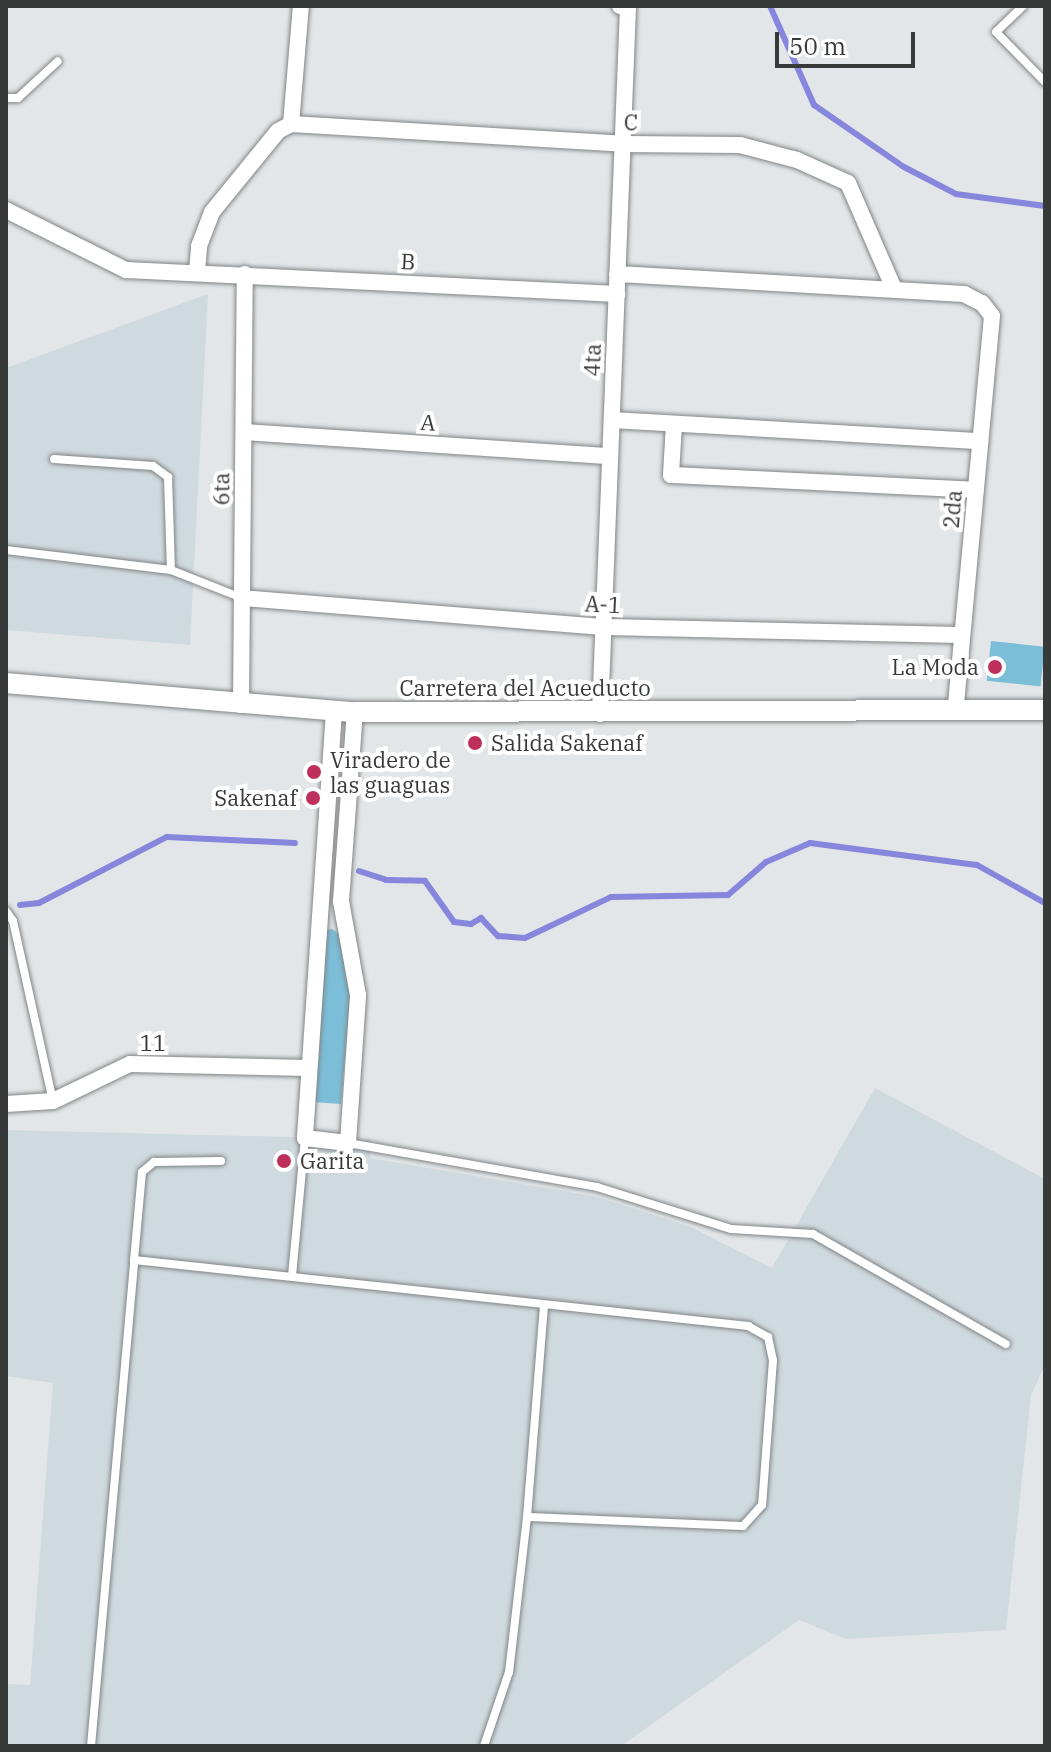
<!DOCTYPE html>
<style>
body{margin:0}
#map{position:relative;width:1051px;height:1752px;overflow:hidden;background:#e3e6e8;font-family:"IBM Plex Serif",serif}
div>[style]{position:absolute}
.built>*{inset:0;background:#cfdadf}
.green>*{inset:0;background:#7cbed8;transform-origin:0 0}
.stream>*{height:6px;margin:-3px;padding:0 3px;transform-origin:3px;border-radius:3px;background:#8586dc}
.roads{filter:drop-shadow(0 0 2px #828586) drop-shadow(0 0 2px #828586)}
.service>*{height:8px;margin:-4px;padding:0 4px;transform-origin:4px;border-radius:4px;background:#fff}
.minor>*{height:16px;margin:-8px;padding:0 8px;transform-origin:8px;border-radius:8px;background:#fff}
.tertiary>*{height:20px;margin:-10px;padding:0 10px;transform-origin:10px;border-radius:10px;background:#fff}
.dots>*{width:22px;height:22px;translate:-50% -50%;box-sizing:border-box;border:4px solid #fff;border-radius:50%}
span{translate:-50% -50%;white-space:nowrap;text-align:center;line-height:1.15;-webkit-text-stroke:8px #fff;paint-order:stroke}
.street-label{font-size:22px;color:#383939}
.poi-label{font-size:22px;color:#383939}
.right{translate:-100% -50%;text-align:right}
.left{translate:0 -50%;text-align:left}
.frame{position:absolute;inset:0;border:8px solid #383939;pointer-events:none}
.scale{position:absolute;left:775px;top:32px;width:140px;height:36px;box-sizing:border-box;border:4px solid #383939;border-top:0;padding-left:10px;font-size:24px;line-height:28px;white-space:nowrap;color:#383939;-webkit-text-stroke:6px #fff;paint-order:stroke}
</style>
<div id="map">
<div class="built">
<i style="clip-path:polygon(208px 294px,190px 645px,6px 630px,6px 368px)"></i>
<i style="clip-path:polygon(875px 1088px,1045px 1179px,1045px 1365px,1031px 1395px,1006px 1630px,846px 1639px,799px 1620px,621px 1746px,6px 1746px,6px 1684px,30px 1685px,53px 1383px,6px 1376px,6px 1130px,371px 1139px,370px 1158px,598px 1197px,691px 1227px,772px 1268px)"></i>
</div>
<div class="green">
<i style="left:991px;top:641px;width:54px;height:40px;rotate:6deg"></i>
<i style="clip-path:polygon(332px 929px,340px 935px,350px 998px,341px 1104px,313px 1102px,327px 930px)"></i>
</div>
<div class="stream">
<i style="left:770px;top:6px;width:108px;rotate:66deg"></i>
<i style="left:814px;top:105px;width:109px;rotate:34.6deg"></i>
<i style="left:904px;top:167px;width:59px;rotate:27.4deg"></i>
<i style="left:956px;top:194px;width:90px;rotate:7.7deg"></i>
<i style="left:359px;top:871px;width:28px;rotate:18deg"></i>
<i style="left:386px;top:880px;width:39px;rotate:1deg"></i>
<i style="left:425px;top:881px;width:50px;rotate:54.7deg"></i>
<i style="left:454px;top:922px;width:17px;rotate:7deg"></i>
<i style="left:471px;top:924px;width:12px;rotate:-31deg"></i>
<i style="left:481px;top:918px;width:25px;rotate:47deg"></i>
<i style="left:498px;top:936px;width:27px;rotate:4deg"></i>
<i style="left:525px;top:938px;width:95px;rotate:-25.5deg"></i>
<i style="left:611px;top:897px;width:117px;rotate:-1deg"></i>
<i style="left:728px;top:895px;width:50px;rotate:-41deg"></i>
<i style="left:766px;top:862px;width:48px;rotate:-23.4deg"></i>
<i style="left:810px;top:843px;width:168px;rotate:7.5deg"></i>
<i style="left:977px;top:865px;width:78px;rotate:29.2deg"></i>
<i style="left:20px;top:905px;width:19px;rotate:-6deg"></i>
<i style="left:39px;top:903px;width:144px;rotate:-27.3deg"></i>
<i style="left:167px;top:837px;width:128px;rotate:2.7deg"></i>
</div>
<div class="roads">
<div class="service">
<i style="left:1023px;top:6px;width:37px;rotate:136deg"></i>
<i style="left:996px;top:32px;width:70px;rotate:45.6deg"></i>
<i style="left:6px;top:98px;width:12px"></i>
<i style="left:18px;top:98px;width:54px;rotate:-42.8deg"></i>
<i style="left:54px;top:459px;width:99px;rotate:4deg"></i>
<i style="left:153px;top:466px;width:19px;rotate:36deg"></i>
<i style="left:168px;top:477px;width:93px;rotate:88.2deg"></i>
<i style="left:6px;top:550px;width:166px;rotate:6.9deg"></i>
<i style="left:171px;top:570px;width:76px;rotate:21.5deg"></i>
<i style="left:6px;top:911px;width:12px;rotate:55deg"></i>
<i style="left:13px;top:921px;width:184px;rotate:77.5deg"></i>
<i style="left:348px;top:1143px;width:253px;rotate:10deg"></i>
<i style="left:597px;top:1187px;width:140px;rotate:17.4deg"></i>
<i style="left:731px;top:1229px;width:82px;rotate:3.5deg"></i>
<i style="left:813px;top:1234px;width:222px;rotate:29.7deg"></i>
<i style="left:134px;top:1260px;width:88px;rotate:-84.8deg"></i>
<i style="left:142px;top:1172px;width:16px;rotate:-40deg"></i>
<i style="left:154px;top:1162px;width:67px;rotate:-0.9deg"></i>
<i style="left:292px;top:1276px;width:139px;rotate:-84.6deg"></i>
<i style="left:527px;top:1517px;width:211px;rotate:-85.4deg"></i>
<i style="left:91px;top:1746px;width:488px;rotate:-84.9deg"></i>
<i style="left:134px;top:1260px;width:618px;rotate:6.14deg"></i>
<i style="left:748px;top:1326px;width:23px;rotate:29deg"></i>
<i style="left:768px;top:1337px;width:24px;rotate:78deg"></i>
<i style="left:773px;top:1360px;width:145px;rotate:94.3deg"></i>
<i style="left:762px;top:1505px;width:28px;rotate:132deg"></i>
<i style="left:743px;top:1526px;width:216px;rotate:-177.6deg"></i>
<i style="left:527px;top:1517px;width:156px;rotate:96.6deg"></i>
<i style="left:509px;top:1672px;width:78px;rotate:108.7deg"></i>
</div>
<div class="minor">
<i style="left:291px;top:124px;width:333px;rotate:3.4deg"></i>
<i style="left:623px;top:144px;width:117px;rotate:0.5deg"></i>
<i style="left:740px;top:145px;width:59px;rotate:14.7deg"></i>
<i style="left:797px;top:160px;width:56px;rotate:24.3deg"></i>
<i style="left:848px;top:183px;width:116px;rotate:66.5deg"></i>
<i style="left:6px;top:210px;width:134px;rotate:26.6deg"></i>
<i style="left:126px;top:270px;width:492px;rotate:2.8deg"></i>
<i style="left:197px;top:271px;width:25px;rotate:-85deg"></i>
<i style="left:199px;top:246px;width:36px;rotate:-69deg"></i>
<i style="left:212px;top:212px;width:104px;rotate:-50.8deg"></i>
<i style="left:278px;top:131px;width:15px;rotate:-28deg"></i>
<i style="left:291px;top:124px;width:118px;rotate:-85.2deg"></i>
<i style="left:617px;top:274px;width:348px;rotate:3.3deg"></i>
<i style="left:964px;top:294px;width:20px;rotate:27deg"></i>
<i style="left:982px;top:303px;width:16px;rotate:52deg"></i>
<i style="left:992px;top:316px;width:392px;rotate:95.3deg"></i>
<i style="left:612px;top:420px;width:369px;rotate:3.3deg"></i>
<i style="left:674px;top:424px;width:51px;rotate:93.4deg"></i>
<i style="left:671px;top:475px;width:305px;rotate:2.8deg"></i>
<i style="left:244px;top:432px;width:367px;rotate:3.8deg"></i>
<i style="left:242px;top:598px;width:363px;rotate:4.6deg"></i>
<i style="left:604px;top:627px;width:358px;rotate:1.3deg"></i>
<i style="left:241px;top:705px;width:431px;rotate:-89.5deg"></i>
<i style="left:334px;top:711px;width:428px;rotate:93.9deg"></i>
<i style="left:305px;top:1138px;width:43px;rotate:6.6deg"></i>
<i style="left:348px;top:1143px;width:148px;rotate:-86.1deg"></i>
<i style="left:358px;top:995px;width:96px;rotate:-100.3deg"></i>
<i style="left:341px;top:901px;width:190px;rotate:-85.8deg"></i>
<i style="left:600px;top:714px;width:708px;rotate:-87.73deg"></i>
<i style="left:628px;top:7px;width:8px;rotate:-173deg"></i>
<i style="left:6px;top:1104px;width:47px;rotate:-3.7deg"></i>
<i style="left:53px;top:1101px;width:85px;rotate:-25.7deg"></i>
<i style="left:130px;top:1064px;width:178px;rotate:1.3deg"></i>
</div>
<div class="tertiary">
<i style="left:6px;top:683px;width:350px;rotate:4.8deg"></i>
<i style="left:355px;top:712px;width:690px;rotate:-0.17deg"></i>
</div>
</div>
<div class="dots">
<i style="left:995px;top:667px;background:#be2f5c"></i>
<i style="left:475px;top:743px;background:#be2f5c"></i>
<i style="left:314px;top:772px;background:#be2f5c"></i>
<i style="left:313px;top:798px;background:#be2f5c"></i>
<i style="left:284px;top:1161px;background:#be2f5c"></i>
</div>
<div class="street-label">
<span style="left:631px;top:122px;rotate:1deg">C</span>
<span style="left:408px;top:261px;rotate:3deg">B</span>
<span style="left:592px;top:360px;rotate:-88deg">4ta</span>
<span style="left:428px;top:422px;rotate:4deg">A</span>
<span style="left:221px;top:489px;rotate:-90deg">6ta</span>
<span style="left:952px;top:509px;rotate:-85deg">2da</span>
<span style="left:603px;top:604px;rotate:3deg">A-1</span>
<span style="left:525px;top:688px">Carretera del Acueducto</span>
<span style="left:153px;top:1043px">11</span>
</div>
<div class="poi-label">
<span class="right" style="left:979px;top:667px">La Moda</span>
<span class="left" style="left:491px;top:743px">Salida Sakenaf</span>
<span class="left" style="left:330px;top:772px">Viradero de<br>las guaguas</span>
<span class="right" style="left:297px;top:798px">Sakenaf</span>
<span class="left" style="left:300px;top:1161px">Garita</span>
</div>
<div class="frame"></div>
<div class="scale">50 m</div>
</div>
